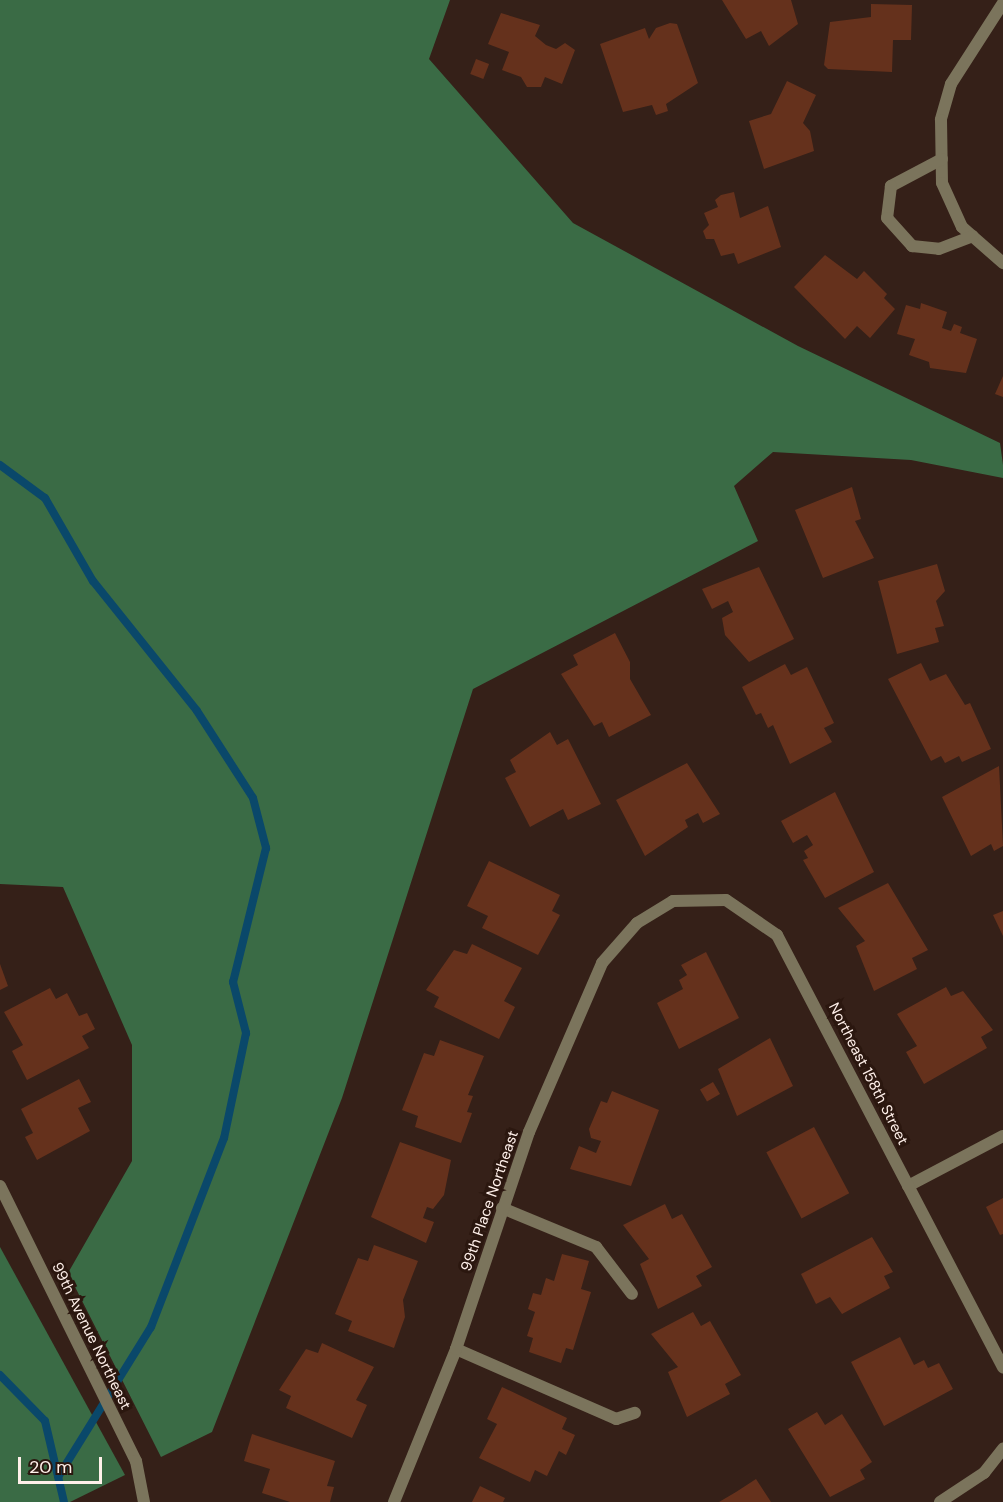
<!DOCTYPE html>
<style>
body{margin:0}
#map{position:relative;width:1003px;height:1502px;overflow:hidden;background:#352018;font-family:"DM Sans",sans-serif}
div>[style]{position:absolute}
.forest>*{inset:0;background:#3a6b45}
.stream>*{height:8px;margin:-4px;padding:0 4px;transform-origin:4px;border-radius:4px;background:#0a486a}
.building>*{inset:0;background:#65311c;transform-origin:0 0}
.service>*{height:12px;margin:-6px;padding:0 6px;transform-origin:6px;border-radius:6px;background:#7b745c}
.minor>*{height:12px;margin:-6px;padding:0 6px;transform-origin:6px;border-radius:6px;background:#7b745c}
span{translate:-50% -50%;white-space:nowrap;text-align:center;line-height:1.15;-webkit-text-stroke:6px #2b170f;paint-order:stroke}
.street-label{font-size:15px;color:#fff0ea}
.scale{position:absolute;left:18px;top:1457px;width:84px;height:27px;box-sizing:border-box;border:3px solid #fff0ea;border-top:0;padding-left:8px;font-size:18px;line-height:21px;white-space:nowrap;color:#fff0ea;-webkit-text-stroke:4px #2b170f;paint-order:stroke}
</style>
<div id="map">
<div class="forest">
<i style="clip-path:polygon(0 0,450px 0,429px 59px,573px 223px,798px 346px,1000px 443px,1003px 465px,1003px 478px,911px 460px,773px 452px,734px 486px,758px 541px,473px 689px,342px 1098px,212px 1432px,161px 1457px,68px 1273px,132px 1161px,132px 1045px,63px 887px,0 884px)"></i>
<i style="clip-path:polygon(0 1247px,125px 1475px,70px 1502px,0 1502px)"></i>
</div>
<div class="stream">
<i style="left:0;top:465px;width:56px;rotate:36.3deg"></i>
<i style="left:45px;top:498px;width:96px;rotate:60deg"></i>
<i style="left:93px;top:581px;width:166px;rotate:51.3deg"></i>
<i style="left:197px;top:711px;width:103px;rotate:57.2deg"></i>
<i style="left:253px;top:798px;width:52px;rotate:75.4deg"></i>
<i style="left:266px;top:848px;width:138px;rotate:103.8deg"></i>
<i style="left:233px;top:982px;width:53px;rotate:75.7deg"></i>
<i style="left:246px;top:1033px;width:107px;rotate:101.8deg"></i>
<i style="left:224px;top:1138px;width:203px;rotate:111.1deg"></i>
<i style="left:151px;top:1327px;width:176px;rotate:121.8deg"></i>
<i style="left:0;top:1375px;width:64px;rotate:45.6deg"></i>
<i style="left:45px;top:1421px;width:83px;rotate:76.8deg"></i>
</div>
<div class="building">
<i style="clip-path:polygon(722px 0,791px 0,798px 24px,769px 46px,761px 31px,746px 39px)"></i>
<i style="clip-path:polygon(871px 4px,912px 5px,911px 40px,893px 40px,892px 72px,828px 69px,824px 65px,830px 22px,871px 17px)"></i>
<i style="clip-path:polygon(501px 13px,540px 25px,535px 36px,546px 45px,556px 49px,565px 43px,575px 50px,562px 84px,545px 77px,541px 87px,527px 87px,521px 77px,502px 70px,509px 52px,488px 44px)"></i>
<i style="clip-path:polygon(670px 23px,677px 24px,698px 83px,666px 104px,668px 111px,656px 115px,652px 105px,623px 112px,600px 44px,645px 28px,649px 39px,656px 28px)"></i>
<i style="left:476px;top:59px;width:14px;height:16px;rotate:21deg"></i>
<i style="clip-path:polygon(787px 81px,816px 95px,803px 123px,810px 131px,814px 151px,764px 169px,749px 121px,771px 114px)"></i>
<i style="clip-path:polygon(734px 192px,740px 218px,768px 206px,781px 247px,738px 264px,734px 253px,721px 256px,714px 239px,706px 239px,703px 231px,709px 225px,704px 213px,718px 207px,715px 200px,721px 195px)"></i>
<i style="clip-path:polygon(825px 255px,857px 279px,864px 271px,887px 294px,884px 298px,895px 309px,870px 338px,857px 326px,845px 339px,794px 287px)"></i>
<i style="clip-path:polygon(921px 303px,947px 312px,942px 328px,951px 331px,954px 324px,962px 327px,960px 333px,977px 339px,966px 373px,930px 368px,929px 362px,909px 355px,915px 339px,897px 334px,906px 305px,920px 309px)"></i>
<i style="clip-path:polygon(1003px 376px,1003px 397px,995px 394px)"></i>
<i style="clip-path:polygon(852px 487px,861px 519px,855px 521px,874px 558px,823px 578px,795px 510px)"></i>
<i style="clip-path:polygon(937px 564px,945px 591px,936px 601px,944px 626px,935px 628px,939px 642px,897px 654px,878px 581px)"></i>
<i style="clip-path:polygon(759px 567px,794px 639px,749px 662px,725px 635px,722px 618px,733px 612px,728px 601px,712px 609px,702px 589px)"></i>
<i style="clip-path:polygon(615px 633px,630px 662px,630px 679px,651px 715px,609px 737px,602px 722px,594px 726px,561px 674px,578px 665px,573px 655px)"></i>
<i style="clip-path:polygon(921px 663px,930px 681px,946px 674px,965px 705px,970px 703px,991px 749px,962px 762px,959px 756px,945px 763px,941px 756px,931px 761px,888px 679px)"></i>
<i style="clip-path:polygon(785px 664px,791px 675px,807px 667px,834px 723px,824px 728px,832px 742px,790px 764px,773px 725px,768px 728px,761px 713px,756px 715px,742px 687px)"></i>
<i style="clip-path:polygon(550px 732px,557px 745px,568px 739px,601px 804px,568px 820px,563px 809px,530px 827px,505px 778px,516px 772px,510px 760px)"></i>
<i style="clip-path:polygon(687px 763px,720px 814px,703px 823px,698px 813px,685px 820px,688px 827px,645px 856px,616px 800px)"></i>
<i style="clip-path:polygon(999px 766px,1003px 846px,994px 851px,991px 844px,971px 856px,942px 797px)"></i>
<i style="clip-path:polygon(835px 792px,874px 872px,825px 898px,803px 860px,808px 858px,804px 851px,813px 845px,807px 835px,793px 843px,781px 821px)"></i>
<i style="clip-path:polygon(489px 861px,560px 895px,552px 911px,560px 915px,538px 955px,482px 928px,488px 916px,467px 906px)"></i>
<i style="clip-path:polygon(888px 883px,928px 950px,912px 958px,917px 969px,874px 991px,856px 946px,865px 941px,838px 908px)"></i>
<i style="clip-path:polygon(1003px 911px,1003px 936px,993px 915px)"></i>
<i style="clip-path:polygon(472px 944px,522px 968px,504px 1001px,515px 1007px,499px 1039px,434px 1007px,439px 997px,426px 990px,454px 950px,467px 954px)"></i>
<i style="clip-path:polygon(706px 952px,739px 1018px,679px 1049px,657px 1003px,683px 989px,679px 980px,687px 975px,681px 965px)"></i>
<i style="clip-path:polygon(0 964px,8px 986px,0 990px)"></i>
<i style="clip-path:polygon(946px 987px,951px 996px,963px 991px,993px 1030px,981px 1037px,987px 1048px,924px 1084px,906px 1052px,917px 1046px,897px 1014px)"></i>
<i style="clip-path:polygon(50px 988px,56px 999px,67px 993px,79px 1016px,87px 1013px,95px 1029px,82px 1036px,89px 1048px,27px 1080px,12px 1051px,23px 1045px,4px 1012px)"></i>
<i style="clip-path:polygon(770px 1038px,793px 1086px,737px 1116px,718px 1069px)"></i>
<i style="clip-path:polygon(440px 1040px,484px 1056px,468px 1095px,473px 1096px,467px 1112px,472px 1113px,461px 1143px,415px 1127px,418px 1116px,402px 1110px,424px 1053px,434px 1056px)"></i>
<i style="clip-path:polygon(79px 1079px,91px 1102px,78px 1108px,90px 1131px,37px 1160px,25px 1137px,33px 1133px,21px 1109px)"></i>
<i style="left:713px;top:1082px;width:14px;height:15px;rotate:60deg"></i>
<i style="clip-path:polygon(612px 1091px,659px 1110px,631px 1186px,570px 1169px,579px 1146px,596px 1153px,601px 1141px,591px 1138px,589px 1129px,601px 1101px,607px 1103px)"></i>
<i style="left:814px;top:1127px;width:75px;height:54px;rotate:62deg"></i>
<i style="clip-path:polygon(400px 1142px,451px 1160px,444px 1195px,433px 1209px,427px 1207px,423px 1218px,434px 1222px,426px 1243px,371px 1217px)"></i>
<i style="clip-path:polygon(1003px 1198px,1003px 1234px,1000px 1235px,986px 1207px)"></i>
<i style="clip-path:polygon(665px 1204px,672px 1219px,682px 1214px,712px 1267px,696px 1276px,702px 1286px,658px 1309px,640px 1264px,649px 1259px,623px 1225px)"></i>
<i style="clip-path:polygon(872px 1237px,893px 1272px,884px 1276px,890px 1288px,842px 1314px,830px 1297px,816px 1304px,801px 1274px)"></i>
<i style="clip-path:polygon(374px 1245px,418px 1261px,403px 1300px,405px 1317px,394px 1348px,348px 1331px,352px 1321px,335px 1314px,358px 1258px,368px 1261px)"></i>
<i style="clip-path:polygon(562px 1254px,589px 1261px,581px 1289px,591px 1292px,573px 1350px,566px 1348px,561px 1363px,529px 1352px,533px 1338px,527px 1336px,535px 1312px,528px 1309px,533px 1293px,541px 1295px,546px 1278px,554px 1281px)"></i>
<i style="clip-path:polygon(693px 1312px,701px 1326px,710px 1321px,741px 1375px,725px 1384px,730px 1394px,687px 1417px,668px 1372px,678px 1367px,651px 1334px)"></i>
<i style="clip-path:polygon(900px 1337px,914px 1365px,924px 1360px,928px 1368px,939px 1363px,953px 1389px,884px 1426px,851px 1362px)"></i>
<i style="clip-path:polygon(322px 1343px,374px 1367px,356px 1400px,367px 1405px,352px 1438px,286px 1408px,291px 1396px,279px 1390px,306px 1349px,318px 1353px)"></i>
<i style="clip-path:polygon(502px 1387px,567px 1418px,562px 1429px,575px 1435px,566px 1455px,559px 1451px,547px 1476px,535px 1470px,530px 1482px,479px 1458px,497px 1424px,487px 1419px)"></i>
<i style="clip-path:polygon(817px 1412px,825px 1425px,842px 1414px,872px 1462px,860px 1470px,865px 1479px,830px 1497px,788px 1429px)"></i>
<i style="clip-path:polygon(252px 1434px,335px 1461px,327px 1486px,334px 1487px,330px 1502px,290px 1502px,262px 1493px,270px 1469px,244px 1461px)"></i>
<i style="clip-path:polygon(756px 1479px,771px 1502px,719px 1502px,736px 1492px)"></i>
<i style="clip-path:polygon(480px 1486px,505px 1498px,503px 1502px,472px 1502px)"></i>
</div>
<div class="service">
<i style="left:502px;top:1208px;width:102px;rotate:22.5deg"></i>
<i style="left:596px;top:1247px;width:59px;rotate:52.5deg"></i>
<i style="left:456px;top:1349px;width:175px;rotate:23.6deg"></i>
<i style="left:616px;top:1419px;width:20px;rotate:-18deg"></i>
</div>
<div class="minor">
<i style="left:1003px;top:3px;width:96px;rotate:122.7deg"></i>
<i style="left:951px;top:84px;width:37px;rotate:106deg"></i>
<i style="left:941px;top:120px;width:63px;rotate:89.1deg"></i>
<i style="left:942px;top:183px;width:48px;rotate:65.6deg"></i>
<i style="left:962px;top:227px;width:55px;rotate:41.3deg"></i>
<i style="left:942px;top:159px;width:58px;rotate:152.1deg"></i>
<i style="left:891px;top:186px;width:32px;rotate:97deg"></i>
<i style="left:887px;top:218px;width:38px;rotate:48deg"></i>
<i style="left:912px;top:246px;width:27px;rotate:6deg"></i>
<i style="left:939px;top:249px;width:36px;rotate:-21deg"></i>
<i style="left:0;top:1186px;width:307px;rotate:63.7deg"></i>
<i style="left:136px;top:1461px;width:42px;rotate:79deg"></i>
<i style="left:908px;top:1186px;width:107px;rotate:-27.8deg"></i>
<i style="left:394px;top:1502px;width:165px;rotate:-67.9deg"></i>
<i style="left:456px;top:1349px;width:229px;rotate:-71.4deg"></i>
<i style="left:529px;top:1132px;width:184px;rotate:-66.6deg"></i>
<i style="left:602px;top:963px;width:53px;rotate:-48.8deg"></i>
<i style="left:637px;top:923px;width:42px;rotate:-31.4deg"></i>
<i style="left:673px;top:901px;width:53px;rotate:-1.1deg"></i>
<i style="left:726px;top:900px;width:62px;rotate:34.5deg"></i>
<i style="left:777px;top:935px;width:488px;rotate:62.4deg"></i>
<i style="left:940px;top:1502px;width:53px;rotate:-33.4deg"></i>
<i style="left:984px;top:1473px;width:31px;rotate:-52deg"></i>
</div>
<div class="street-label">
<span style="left:868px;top:1074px;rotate:63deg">Northeast 158th Street</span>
<span style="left:490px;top:1201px;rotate:-71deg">99th Place Northeast</span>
<span style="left:91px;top:1336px;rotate:64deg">99th Avenue Northeast</span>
</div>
<div class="scale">20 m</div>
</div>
